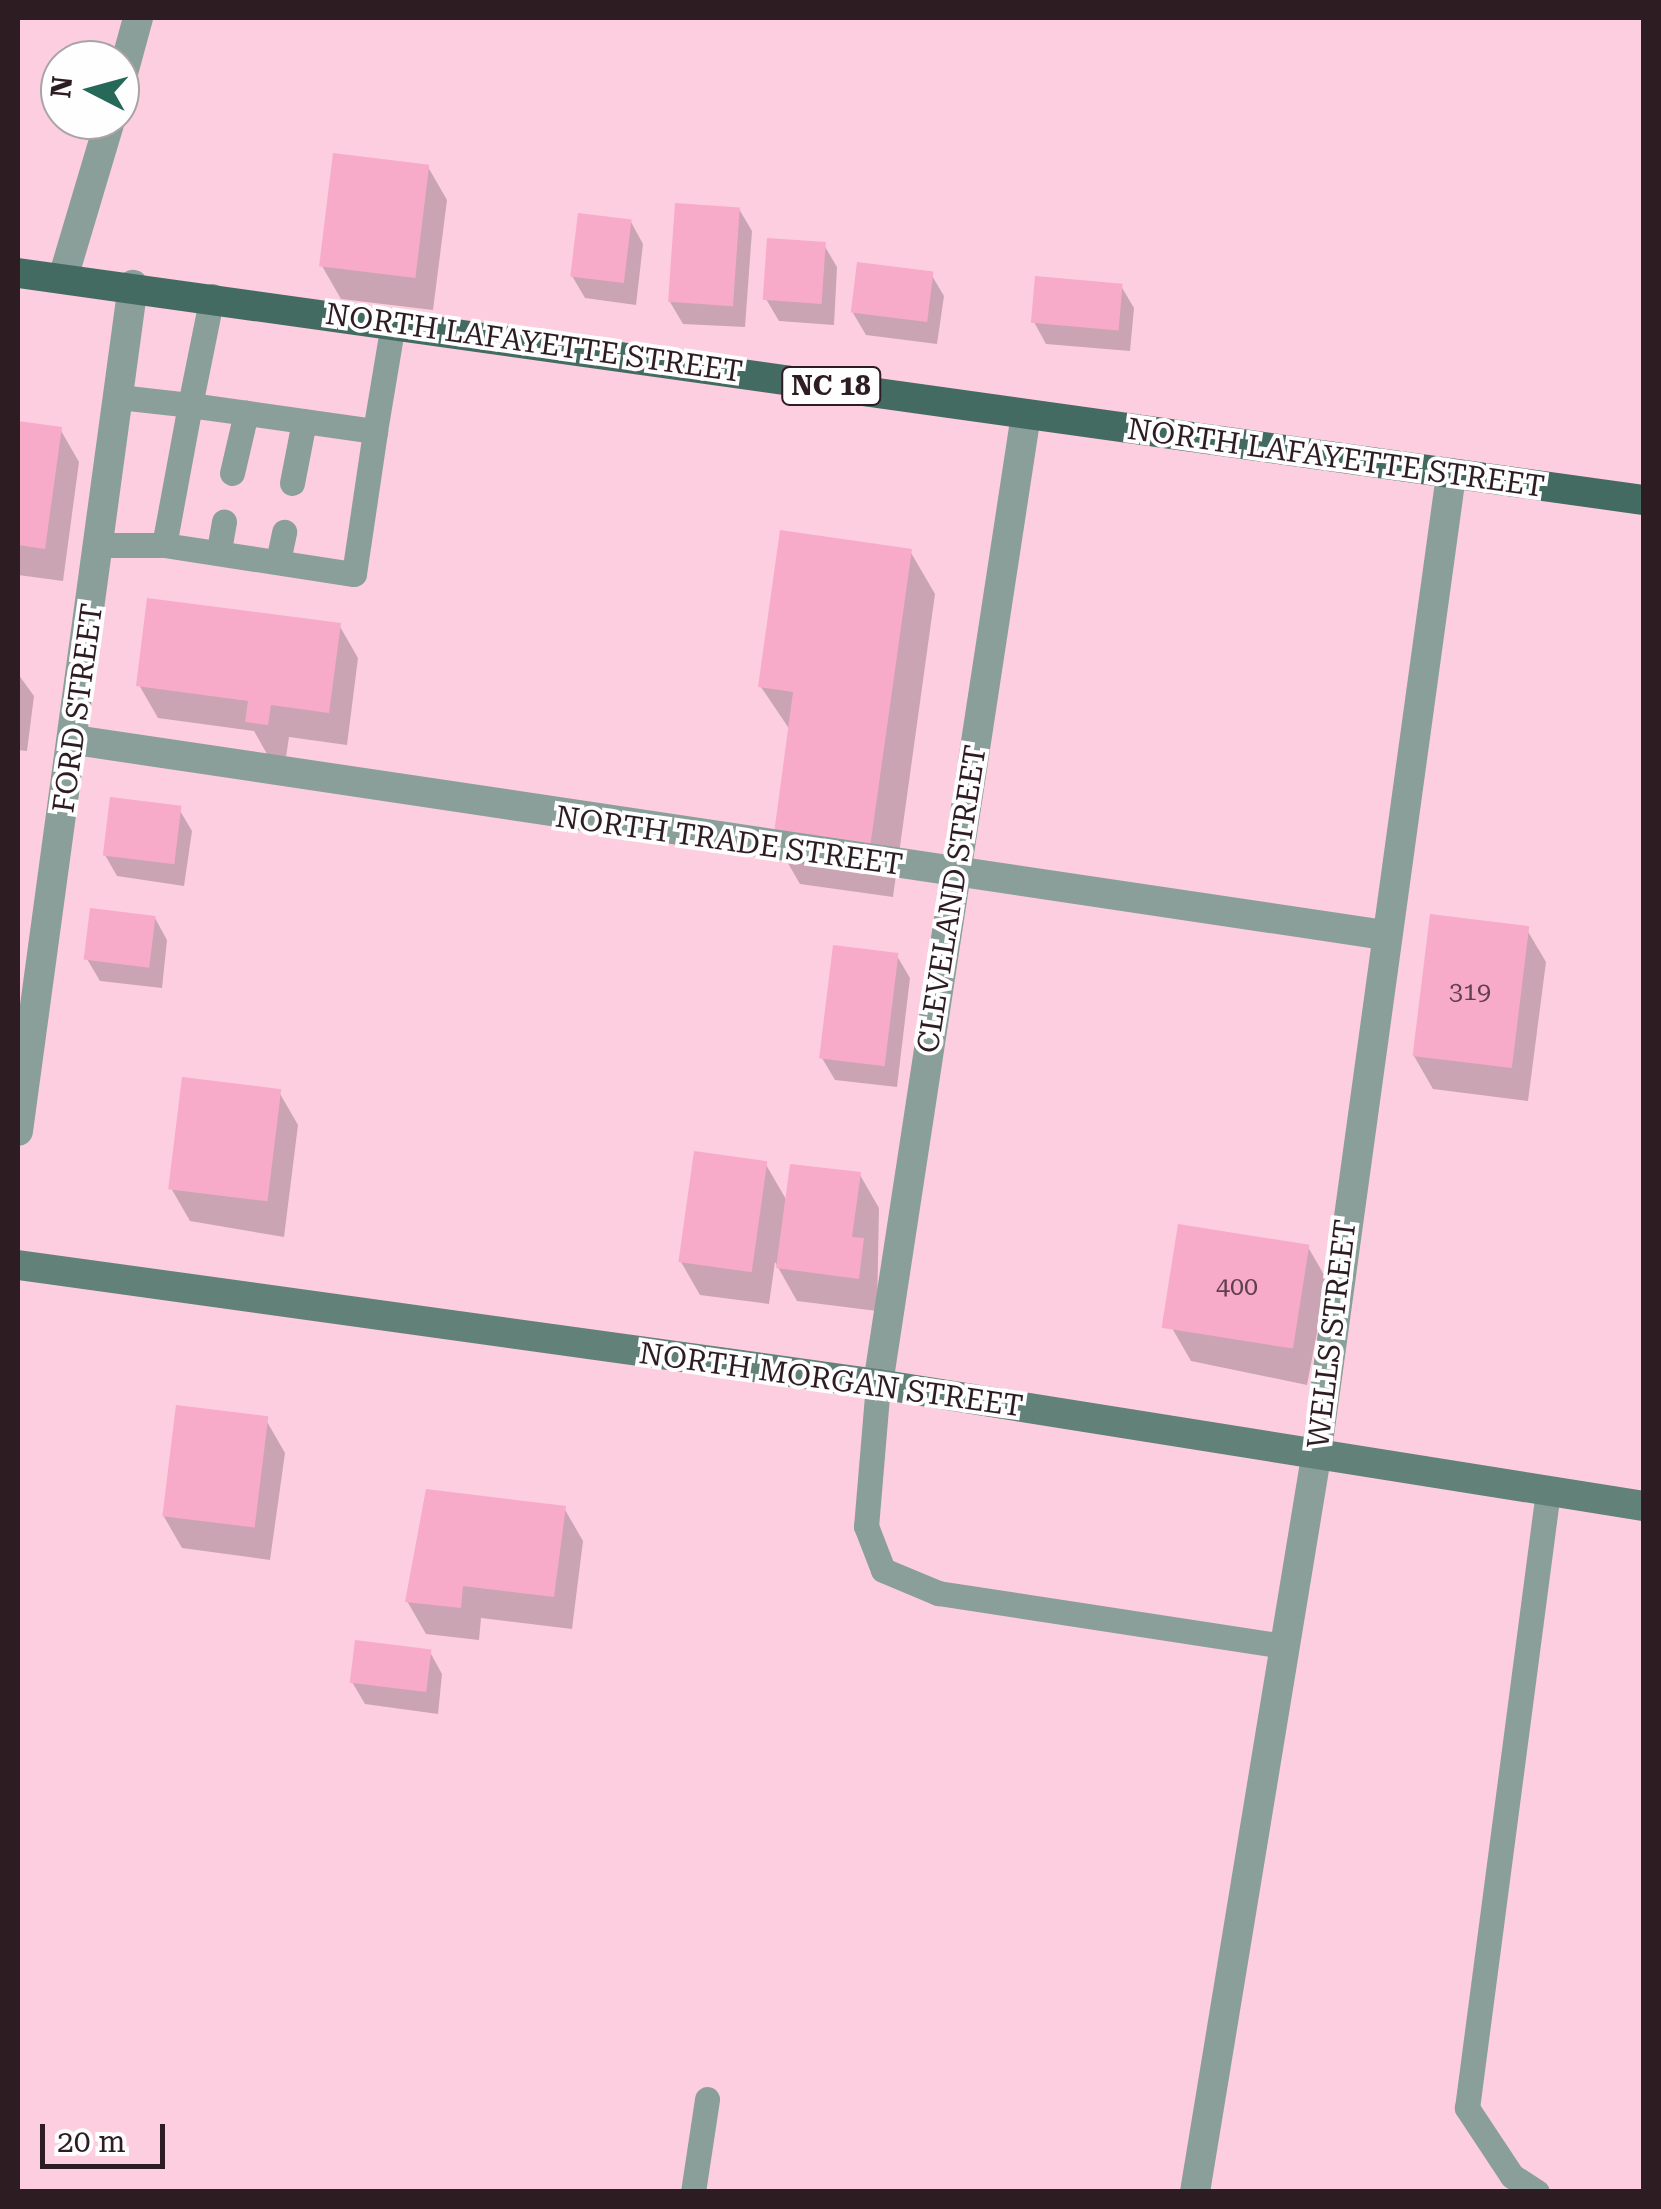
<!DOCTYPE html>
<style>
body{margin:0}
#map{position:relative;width:1661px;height:2209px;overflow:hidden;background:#fdcedf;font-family:"Roboto Serif",serif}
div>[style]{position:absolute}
.shadow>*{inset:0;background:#0003}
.building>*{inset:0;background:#f7abc8;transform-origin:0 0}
.lane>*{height:25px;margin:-12.5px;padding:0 12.5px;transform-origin:12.5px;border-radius:12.5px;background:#8a9f99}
.street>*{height:30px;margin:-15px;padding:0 15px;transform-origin:15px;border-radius:15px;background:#8a9f99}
.secondary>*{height:30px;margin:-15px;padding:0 15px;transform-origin:15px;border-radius:15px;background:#628178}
.primary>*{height:30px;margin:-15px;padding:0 15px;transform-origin:15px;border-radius:15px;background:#446b61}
span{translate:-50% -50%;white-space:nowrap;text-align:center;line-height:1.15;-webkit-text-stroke:8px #fefefe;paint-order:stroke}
.number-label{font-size:25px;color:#60404c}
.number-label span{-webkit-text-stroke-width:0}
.shield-label span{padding:2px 8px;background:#fefefe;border:2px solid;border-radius:8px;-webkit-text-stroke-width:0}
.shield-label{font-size:28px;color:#2d1d23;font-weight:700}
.street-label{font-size:30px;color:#2d1d23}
.frame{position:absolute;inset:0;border:20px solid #2d1d23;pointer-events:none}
.north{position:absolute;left:40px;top:40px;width:100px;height:100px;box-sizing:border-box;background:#fefefe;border:2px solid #aaa4a6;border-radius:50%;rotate:276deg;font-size:28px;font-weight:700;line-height:40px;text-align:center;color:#2d1d23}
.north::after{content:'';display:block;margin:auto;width:35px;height:45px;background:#266959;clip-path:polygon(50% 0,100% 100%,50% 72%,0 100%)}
.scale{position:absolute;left:40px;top:2124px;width:125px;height:45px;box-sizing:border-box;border:5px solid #2d1d23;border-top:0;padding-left:12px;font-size:30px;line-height:35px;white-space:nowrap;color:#2d1d23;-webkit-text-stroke:8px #fefefe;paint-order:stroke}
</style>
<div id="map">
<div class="shadow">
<i style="clip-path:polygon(428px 167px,447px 200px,433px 310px,341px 299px,322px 266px)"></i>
<i style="clip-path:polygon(739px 209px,752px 231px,745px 327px,683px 324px,670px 302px)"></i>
<i style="clip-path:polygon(631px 222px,643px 244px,636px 305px,585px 298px,572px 276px)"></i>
<i style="clip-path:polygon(824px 245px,837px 267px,834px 325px,779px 321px,766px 299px)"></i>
<i style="clip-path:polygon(931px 274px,944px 296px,937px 344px,866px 335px,853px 313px)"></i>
<i style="clip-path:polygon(1121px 286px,1134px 308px,1130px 351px,1046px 344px,1034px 322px)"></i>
<i style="clip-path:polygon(18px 423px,60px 429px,79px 462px,63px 581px,18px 575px)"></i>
<i style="clip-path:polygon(910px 551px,935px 594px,893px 897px,800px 884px,775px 841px,790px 730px,761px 687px)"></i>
<i style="clip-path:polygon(339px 625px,358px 658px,347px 745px,289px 737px,286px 757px,267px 754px,254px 731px,158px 718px,139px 685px)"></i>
<i style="clip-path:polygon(18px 674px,34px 696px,27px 751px,18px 750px)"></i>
<i style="clip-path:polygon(179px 809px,192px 831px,184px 886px,117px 876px,105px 855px)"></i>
<i style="clip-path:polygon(155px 918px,167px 940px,162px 988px,100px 981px,87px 959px)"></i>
<i style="clip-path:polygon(1527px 930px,1546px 962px,1528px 1101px,1433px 1089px,1414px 1056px)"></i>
<i style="clip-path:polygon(897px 956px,910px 978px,897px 1087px,835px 1080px,822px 1058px)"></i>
<i style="clip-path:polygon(279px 1092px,298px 1125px,284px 1237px,190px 1221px,171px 1188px)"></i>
<i style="clip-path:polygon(765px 1163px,787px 1201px,860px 1175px,879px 1208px,877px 1311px,797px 1301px,775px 1262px,769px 1304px,700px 1295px,681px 1262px)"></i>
<i style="clip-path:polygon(1308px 1247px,1327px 1280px,1307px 1385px,1191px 1361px,1172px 1328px)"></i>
<i style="clip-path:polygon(266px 1420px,285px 1453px,270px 1560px,182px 1548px,163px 1515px)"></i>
<i style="clip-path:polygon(564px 1508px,583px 1541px,572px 1629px,481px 1618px,479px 1640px,426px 1634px,407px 1601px)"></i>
<i style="clip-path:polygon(430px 1652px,442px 1674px,438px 1714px,365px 1704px,352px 1682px)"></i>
</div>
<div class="building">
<i style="left:333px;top:153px;width:97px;height:114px;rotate:7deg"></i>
<i style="left:675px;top:203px;width:65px;height:99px;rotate:4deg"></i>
<i style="left:578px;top:213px;width:54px;height:64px;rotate:7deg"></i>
<i style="left:767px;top:238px;width:59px;height:62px;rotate:4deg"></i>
<i style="left:857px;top:262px;width:77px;height:51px;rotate:7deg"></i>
<i style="left:1035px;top:276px;width:88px;height:47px;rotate:5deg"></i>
<i style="clip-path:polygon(18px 421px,62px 427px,45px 549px,18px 545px)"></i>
<i style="clip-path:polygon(780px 530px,912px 549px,869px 855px,773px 841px,793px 692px,758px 687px)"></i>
<i style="clip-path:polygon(147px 598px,341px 623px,329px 713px,271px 705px,268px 725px,245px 722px,248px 701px,136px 686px)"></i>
<i style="left:110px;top:797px;width:72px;height:59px;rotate:7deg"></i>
<i style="left:90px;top:908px;width:66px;height:52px;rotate:7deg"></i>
<i style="left:1430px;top:914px;width:100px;height:143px;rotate:7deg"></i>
<i style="left:833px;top:945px;width:66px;height:114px;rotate:7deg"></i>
<i style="left:182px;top:1077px;width:100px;height:113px;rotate:7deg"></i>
<i style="left:694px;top:1151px;width:74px;height:112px;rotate:8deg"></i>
<i style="clip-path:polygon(790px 1164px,861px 1172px,852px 1237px,864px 1238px,859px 1279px,776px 1268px)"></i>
<i style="left:1178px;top:1224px;width:133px;height:105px;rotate:9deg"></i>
<i style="left:176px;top:1405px;width:93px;height:112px;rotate:7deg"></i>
<i style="clip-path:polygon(426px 1489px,566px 1506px,554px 1597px,463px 1586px,461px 1608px,405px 1602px)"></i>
<i style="left:355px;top:1640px;width:77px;height:43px;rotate:7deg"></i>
</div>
<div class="lane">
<i style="left:212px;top:296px;width:111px;rotate:101.4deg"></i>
<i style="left:190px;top:405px;width:187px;rotate:8deg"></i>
<i style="left:375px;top:431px;width:109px;rotate:-80.5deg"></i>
<i style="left:119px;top:397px;width:71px;rotate:6.4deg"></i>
<i style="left:190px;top:405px;width:142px;rotate:100.5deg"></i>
<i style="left:164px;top:545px;width:192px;rotate:8.7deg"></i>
<i style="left:354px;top:574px;width:145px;rotate:-81.6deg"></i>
<i style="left:232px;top:473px;width:62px;rotate:-76.9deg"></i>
<i style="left:292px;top:483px;width:63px;rotate:-79deg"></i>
<i style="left:100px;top:545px;width:64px"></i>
<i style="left:219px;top:550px;width:29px;rotate:-80deg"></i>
<i style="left:278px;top:561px;width:30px;rotate:-78deg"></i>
<i style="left:878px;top:1384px;width:143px;rotate:94.8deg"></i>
<i style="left:866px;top:1526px;width:47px;rotate:68.9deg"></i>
<i style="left:883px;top:1570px;width:60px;rotate:22.7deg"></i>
<i style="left:938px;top:1593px;width:351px;rotate:8.7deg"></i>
<i style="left:693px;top:2192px;width:94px;rotate:-81.4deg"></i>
<i style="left:1537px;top:2192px;width:30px;rotate:-147deg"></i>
<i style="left:1512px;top:2176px;width:82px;rotate:-123.5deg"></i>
<i style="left:1467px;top:2108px;width:622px;rotate:-82.52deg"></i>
</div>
<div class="street">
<i style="left:120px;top:84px;width:68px;rotate:-74.7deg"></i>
<i style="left:63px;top:278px;width:165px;rotate:-73.4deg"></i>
<i style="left:75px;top:740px;width:1323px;rotate:8.47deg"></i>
<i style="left:18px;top:1131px;width:854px;rotate:-82.26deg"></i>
<i style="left:878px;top:1384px;width:981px;rotate:-81.32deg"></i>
<i style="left:1195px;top:2192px;width:745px;rotate:-80.65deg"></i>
<i style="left:1316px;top:1457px;width:991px;rotate:-82.17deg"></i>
</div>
<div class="secondary">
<i style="left:18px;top:1265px;width:868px;rotate:7.88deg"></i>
<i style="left:878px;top:1384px;width:776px;rotate:9.05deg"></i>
</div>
<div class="primary">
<i style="left:18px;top:273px;width:1642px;rotate:7.95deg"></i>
</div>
<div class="number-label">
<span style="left:1470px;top:992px">319</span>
<span style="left:1237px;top:1287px">400</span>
</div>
<div class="shield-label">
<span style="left:831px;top:386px">NC 18</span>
</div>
<div class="street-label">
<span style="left:534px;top:343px;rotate:8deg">NORTH LAFAYETTE STREET</span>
<span style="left:1336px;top:458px;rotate:8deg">NORTH LAFAYETTE STREET</span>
<span style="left:78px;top:708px;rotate:-82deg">FORD STREET</span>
<span style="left:729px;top:841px;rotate:8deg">NORTH TRADE STREET</span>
<span style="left:952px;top:899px;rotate:-81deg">CLEVELAND STREET</span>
<span style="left:1332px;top:1334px;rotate:-83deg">WELLS STREET</span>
<span style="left:831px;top:1380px;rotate:8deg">NORTH MORGAN STREET</span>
</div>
<div class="frame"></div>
<div class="north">N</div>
<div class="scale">20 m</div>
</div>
